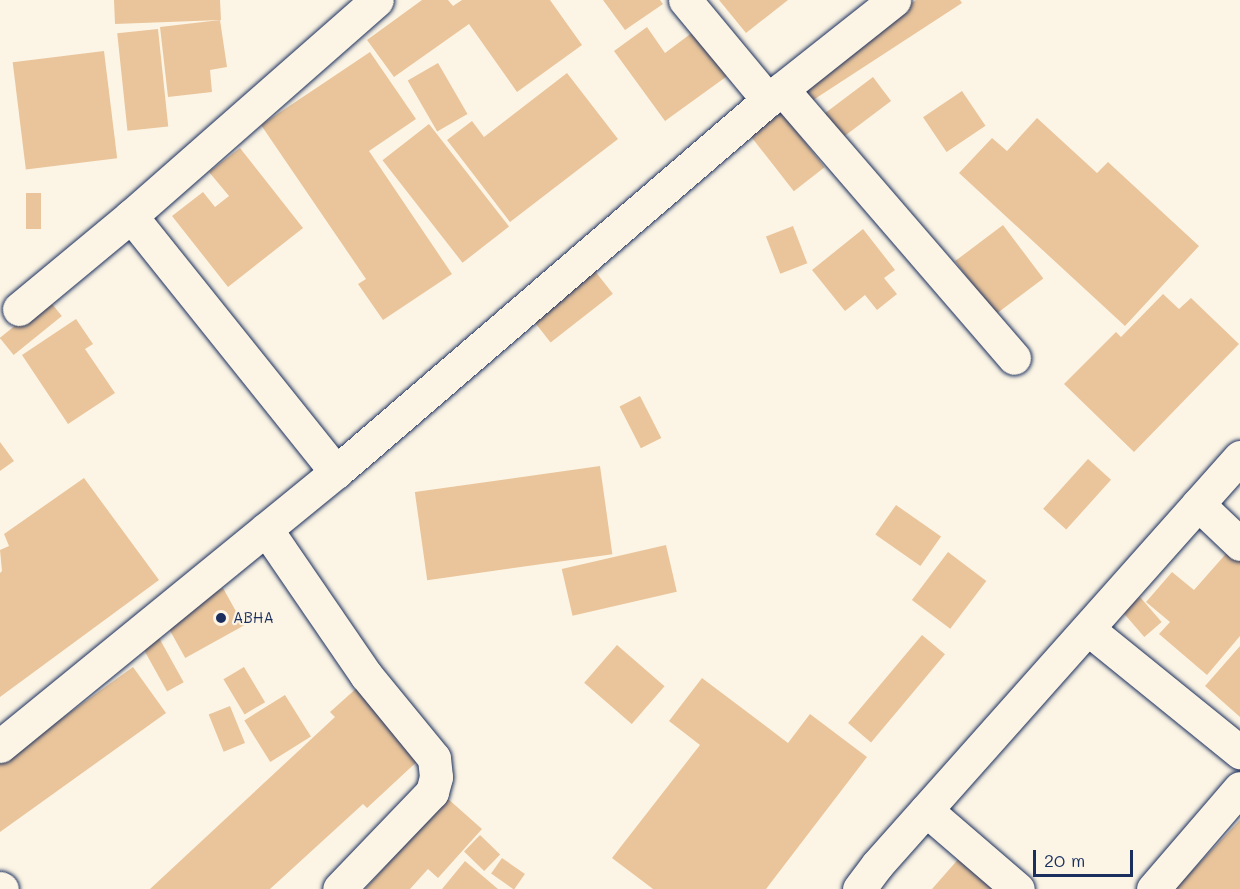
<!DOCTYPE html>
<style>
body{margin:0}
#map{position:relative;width:1240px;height:889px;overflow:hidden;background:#fcf5e5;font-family:Mali,sans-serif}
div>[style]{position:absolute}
.building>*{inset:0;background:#eac59b;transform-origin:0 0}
.roads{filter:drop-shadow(0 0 2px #1b2f5e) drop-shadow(0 0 2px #1b2f5e)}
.street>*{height:33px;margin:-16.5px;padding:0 16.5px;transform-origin:16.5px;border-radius:16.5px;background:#fcf5e5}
.secondary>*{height:33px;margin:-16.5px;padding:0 16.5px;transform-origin:16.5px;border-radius:16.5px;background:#fcf5e5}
.dots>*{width:16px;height:16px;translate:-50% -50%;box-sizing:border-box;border:3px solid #fcf5e5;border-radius:50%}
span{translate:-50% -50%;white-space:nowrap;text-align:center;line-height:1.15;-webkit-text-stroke:4.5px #fcf5e5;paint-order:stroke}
.poi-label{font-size:15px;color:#1b2f5e}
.left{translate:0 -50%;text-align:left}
.scale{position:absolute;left:1033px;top:850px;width:100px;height:27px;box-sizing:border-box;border:3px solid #1b2f5e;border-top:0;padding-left:8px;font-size:18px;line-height:21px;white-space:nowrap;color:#1b2f5e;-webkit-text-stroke:4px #fcf5e5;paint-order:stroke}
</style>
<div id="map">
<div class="building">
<i style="clip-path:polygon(114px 0,220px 0,221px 20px,115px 24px)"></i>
<i style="clip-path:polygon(422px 0,448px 0,453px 6px,462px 0,550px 0,582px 45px,517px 92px,469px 24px,394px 77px,367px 40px)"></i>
<i style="clip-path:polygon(603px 0,660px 0,663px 4px,625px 30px)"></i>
<i style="clip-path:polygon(719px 0,788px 0,746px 33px)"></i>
<i style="clip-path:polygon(916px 0,960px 0,962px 3px,807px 104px,792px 82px)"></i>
<i style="clip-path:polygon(220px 20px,227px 67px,210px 70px,212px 92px,168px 97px,160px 27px)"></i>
<i style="clip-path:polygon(647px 27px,665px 53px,697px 29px,730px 74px,665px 121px,614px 51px)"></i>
<i style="left:158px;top:29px;width:98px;height:41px;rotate:84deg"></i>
<i style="left:104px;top:51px;width:108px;height:92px;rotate:83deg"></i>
<i style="clip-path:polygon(370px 52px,416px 119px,369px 151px,452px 274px,383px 320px,358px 284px,366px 279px,261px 125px)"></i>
<i style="left:438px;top:63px;width:59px;height:35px;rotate:60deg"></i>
<i style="clip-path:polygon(567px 73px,618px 139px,510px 222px,447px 140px,472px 121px,484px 137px)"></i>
<i style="left:873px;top:77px;width:30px;height:64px;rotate:53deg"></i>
<i style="left:962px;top:91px;width:42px;height:47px;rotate:56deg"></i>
<i style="left:779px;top:109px;width:74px;height:39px;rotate:52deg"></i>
<i style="clip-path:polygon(1037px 118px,1097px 173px,1108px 162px,1199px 246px,1125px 326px,959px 173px,992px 138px,1007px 151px)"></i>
<i style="left:429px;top:124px;width:130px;height:59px;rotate:52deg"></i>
<i style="clip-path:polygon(240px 148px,303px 228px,228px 287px,172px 216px,203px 192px,215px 207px,229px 196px,209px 172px)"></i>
<i style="left:26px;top:193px;width:15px;height:36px"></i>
<i style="left:1003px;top:225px;width:67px;height:60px;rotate:53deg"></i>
<i style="left:793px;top:226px;width:40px;height:29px;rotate:69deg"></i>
<i style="clip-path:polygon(863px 229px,895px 270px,884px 278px,897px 294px,877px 310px,865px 295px,845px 311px,812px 270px)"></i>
<i style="left:595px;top:271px;width:29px;height:79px;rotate:52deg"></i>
<i style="clip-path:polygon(1163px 294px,1179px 309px,1191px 298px,1239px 344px,1134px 452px,1064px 384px,1116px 332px,1121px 337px)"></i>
<i style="left:48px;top:299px;width:22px;height:62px;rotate:51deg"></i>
<i style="clip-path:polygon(76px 319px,93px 344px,85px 349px,115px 393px,68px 424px,22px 355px)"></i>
<i style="left:640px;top:396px;width:47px;height:23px;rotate:63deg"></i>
<i style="clip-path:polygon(0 442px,14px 461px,0 471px)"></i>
<i style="left:1088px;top:459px;width:31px;height:67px;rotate:42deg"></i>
<i style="left:600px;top:466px;width:89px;height:187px;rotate:82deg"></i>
<i style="clip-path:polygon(84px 478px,159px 580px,0 697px,0 573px,2px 571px,0 550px,9px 546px,4px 534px)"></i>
<i style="left:896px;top:505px;width:55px;height:36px;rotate:35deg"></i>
<i style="left:666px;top:545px;width:48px;height:107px;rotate:77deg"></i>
<i style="clip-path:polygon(1231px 548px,1240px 557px,1240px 636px,1207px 675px,1159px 634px,1170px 622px,1146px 602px,1172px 572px,1194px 590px)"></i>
<i style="left:948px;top:552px;width:48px;height:60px;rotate:37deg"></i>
<i style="left:223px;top:588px;width:43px;height:67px;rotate:61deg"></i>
<i style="left:1140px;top:597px;width:33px;height:23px;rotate:49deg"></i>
<i style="left:922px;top:635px;width:30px;height:115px;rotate:40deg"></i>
<i style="left:158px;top:636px;width:53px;height:19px;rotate:61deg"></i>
<i style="left:617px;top:645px;width:63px;height:50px;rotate:41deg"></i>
<i style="clip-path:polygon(1240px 646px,1240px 717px,1205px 686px)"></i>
<i style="clip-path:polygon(133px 667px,166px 713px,0 832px,0 763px)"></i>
<i style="left:244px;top:667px;width:41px;height:24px;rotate:59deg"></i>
<i style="clip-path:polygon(702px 678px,788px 743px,810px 714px,867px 757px,766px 889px,653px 889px,612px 858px,700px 745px,669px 721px)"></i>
<i style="clip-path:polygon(359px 686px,423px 756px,367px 808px,363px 804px,270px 889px,150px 889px,335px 717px,330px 712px)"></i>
<i style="left:285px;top:695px;width:49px;height:48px;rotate:58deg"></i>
<i style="left:230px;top:706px;width:40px;height:23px;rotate:68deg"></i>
<i style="clip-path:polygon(447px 798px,482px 829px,438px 878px,428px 869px,410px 889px,365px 889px)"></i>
<i style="clip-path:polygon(1240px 820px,1240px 889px,1175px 889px)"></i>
<i style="left:480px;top:835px;width:28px;height:23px;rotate:44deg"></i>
<i style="clip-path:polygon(961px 856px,999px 889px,932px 889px)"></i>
<i style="left:502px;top:858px;width:28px;height:19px;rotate:35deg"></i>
<i style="clip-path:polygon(465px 861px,498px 889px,442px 889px)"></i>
</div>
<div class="roads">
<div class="street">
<i style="left:685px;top:0;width:130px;rotate:50.3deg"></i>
<i style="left:782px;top:89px;width:355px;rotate:49.2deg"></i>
<i style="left:131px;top:216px;width:328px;rotate:51.3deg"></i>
<i style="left:1198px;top:504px;width:58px;rotate:43.6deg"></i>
<i style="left:266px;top:529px;width:177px;rotate:55.6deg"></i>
<i style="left:366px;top:675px;width:107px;rotate:50.7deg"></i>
<i style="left:434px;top:758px;width:19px;rotate:84deg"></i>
<i style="left:436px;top:777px;width:16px;rotate:105deg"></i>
<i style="left:432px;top:792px;width:134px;rotate:133.8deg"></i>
<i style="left:1088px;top:629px;width:196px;rotate:39deg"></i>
<i style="left:926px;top:810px;width:121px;rotate:40.7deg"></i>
<i style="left:0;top:888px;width:2px;rotate:27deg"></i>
<i style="left:1153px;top:889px;width:133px;rotate:-49.3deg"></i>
</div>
<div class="secondary">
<i style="left:19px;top:309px;width:146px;rotate:-39.7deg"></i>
<i style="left:131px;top:216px;width:327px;rotate:-41.3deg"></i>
<i style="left:0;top:746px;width:434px;rotate:-39.2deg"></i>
<i style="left:336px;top:472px;width:570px;rotate:-40.73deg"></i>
<i style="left:768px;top:100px;width:161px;rotate:-38.4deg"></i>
<i style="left:859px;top:889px;width:30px;rotate:-53deg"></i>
<i style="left:877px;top:865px;width:546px;rotate:-48.34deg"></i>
</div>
</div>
<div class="dots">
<i style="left:221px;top:618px;background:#1b2f5e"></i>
</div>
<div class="poi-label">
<span class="left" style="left:233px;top:618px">ABHA</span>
</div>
<div class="scale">20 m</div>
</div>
